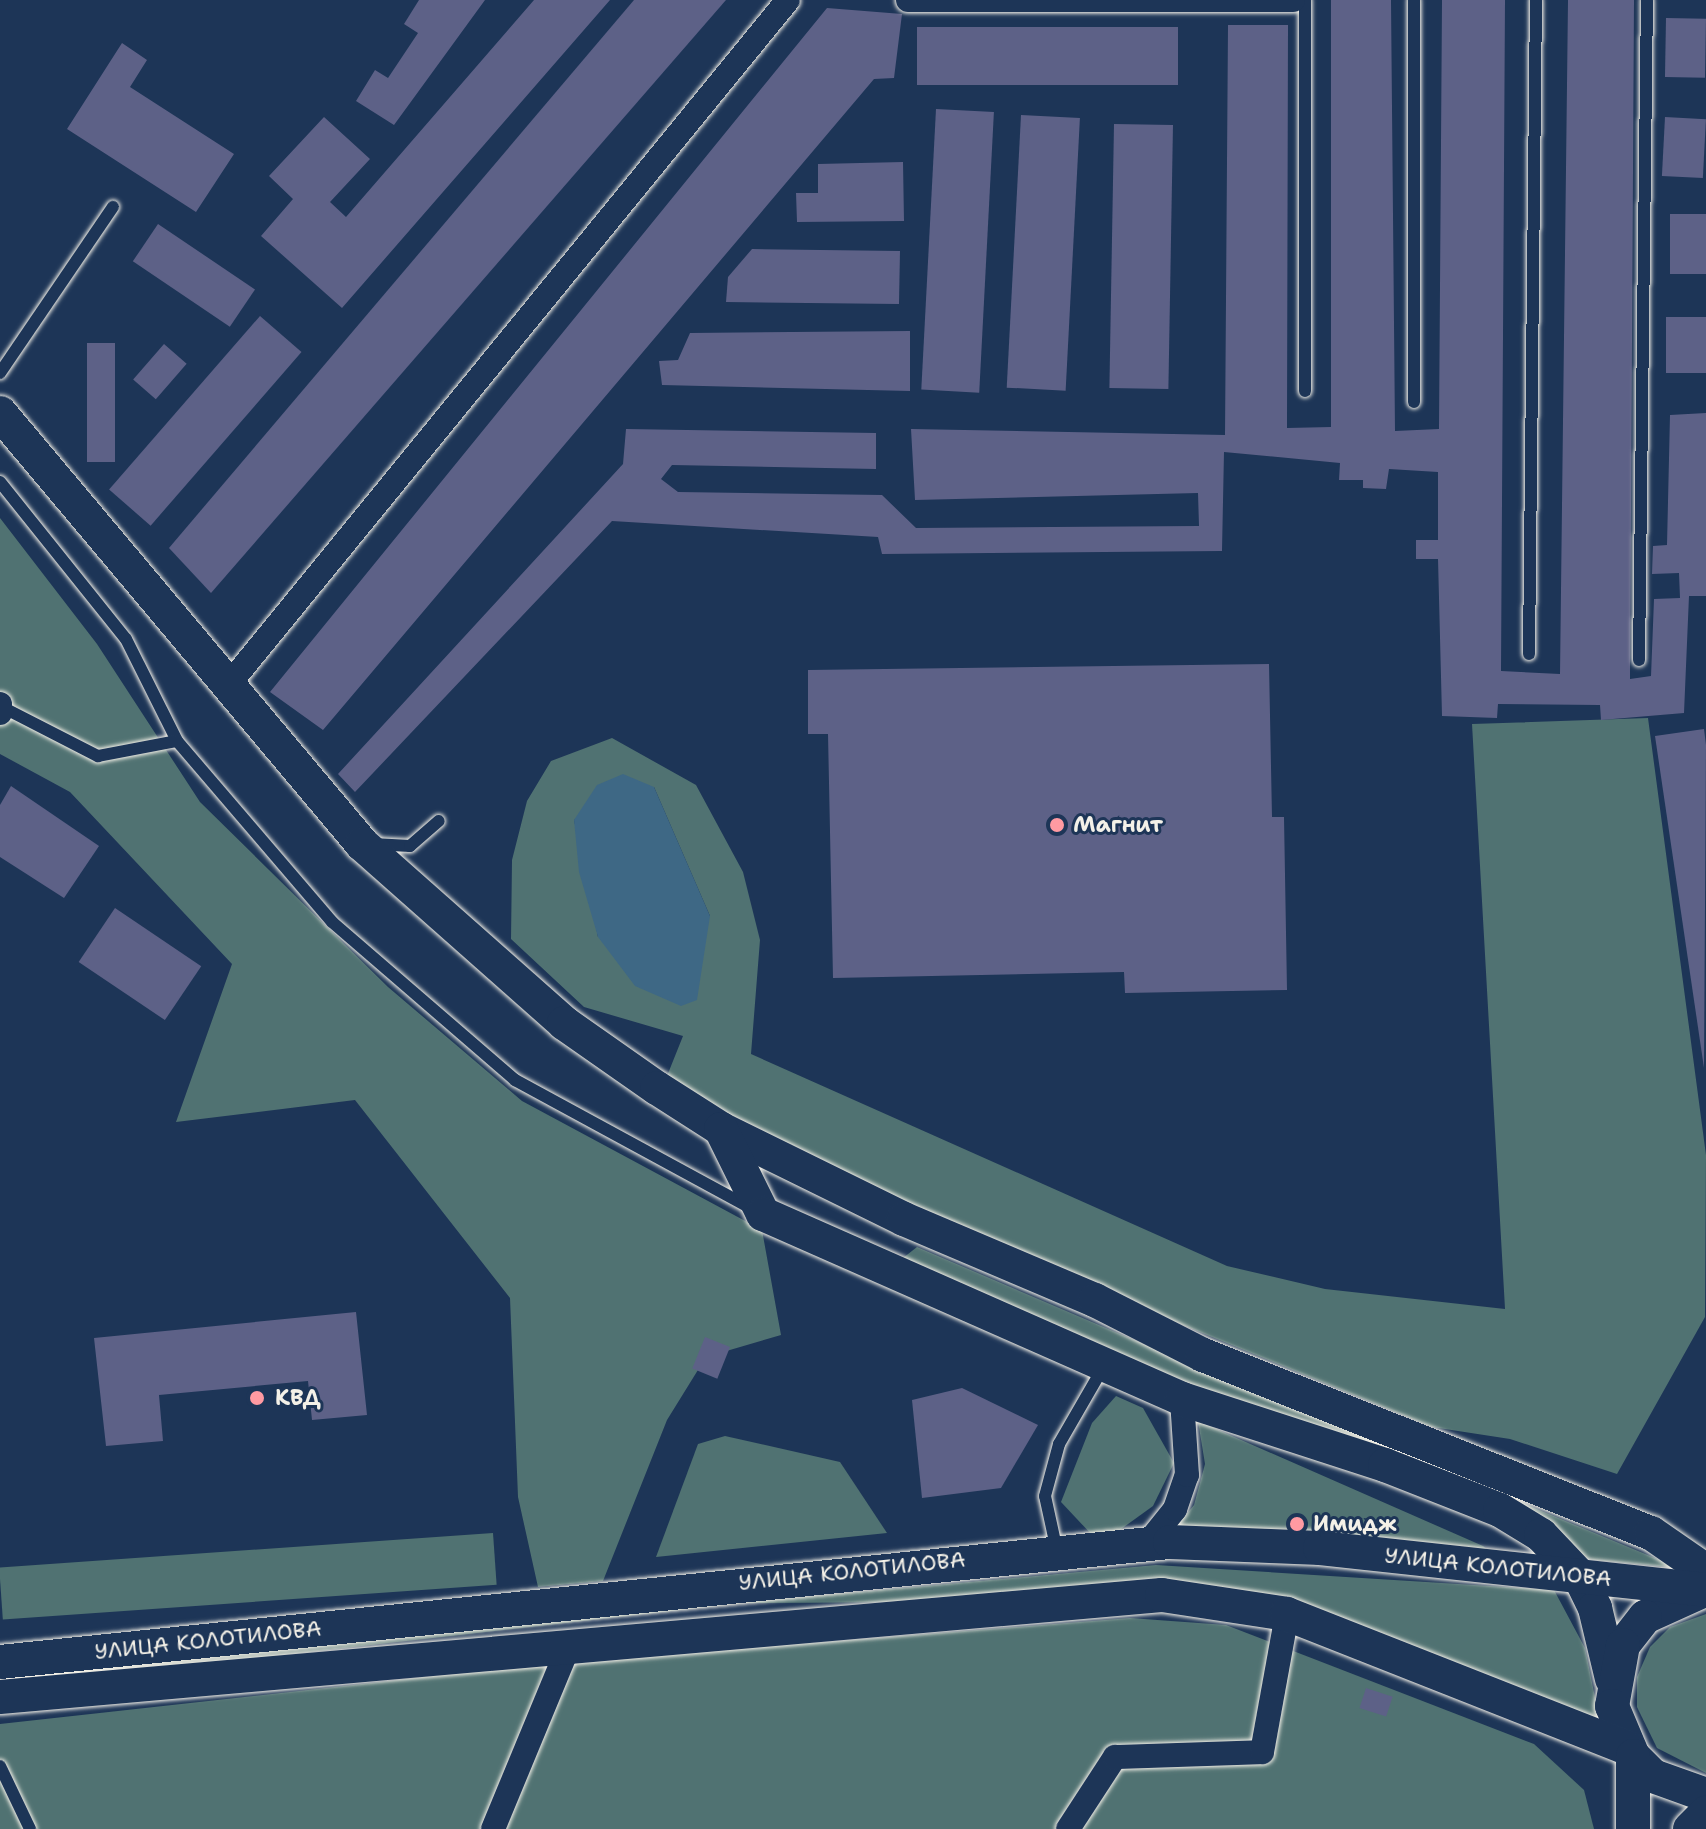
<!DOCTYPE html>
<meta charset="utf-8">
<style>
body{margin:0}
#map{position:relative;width:1706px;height:1829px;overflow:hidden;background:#1d3557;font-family:"Shantell Sans",sans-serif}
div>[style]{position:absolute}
.green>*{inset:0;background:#507272;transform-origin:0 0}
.water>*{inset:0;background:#3e6885}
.building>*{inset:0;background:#5d6187;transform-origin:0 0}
.roads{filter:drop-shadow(0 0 2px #f4f1e8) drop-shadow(0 0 2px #f4f1e8)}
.lane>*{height:12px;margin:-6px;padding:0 6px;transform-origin:6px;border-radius:6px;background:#1d3557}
.street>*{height:24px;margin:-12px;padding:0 12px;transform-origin:12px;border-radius:12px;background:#1d3557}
.secondary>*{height:34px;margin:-17px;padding:0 17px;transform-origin:17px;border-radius:17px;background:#1d3557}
.dots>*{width:22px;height:22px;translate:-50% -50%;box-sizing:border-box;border:4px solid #1d3557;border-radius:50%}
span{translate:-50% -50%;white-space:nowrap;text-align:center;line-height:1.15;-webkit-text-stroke:6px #1d3557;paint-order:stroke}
.poi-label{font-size:22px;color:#f4f1e8;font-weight:700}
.left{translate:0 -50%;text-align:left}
.street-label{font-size:22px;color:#f4f1e8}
</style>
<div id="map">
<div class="green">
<i style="clip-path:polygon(0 518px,97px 644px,200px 802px,388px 987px,522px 1101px,762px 1230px,781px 1335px,706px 1357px,667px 1420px,603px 1581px,538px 1587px,518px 1497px,510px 1298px,355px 1100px,176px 1122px,232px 964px,70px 792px,0 754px)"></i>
<i style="clip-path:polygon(evenodd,1648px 718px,1706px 1155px,1705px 1317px,1617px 1474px,1510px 1439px,1432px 1427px,1065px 1277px,864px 1184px,718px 1111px,667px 1076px,683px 1036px,584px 1007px,511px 939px,512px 860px,527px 801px,551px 761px,612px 738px,696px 785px,743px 872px,760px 940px,751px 1054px,1227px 1266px,1325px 1289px,1505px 1309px,1472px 724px,1648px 718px,654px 787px,710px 916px,598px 937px,574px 820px,654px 787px)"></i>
<i style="clip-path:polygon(917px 1247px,1272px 1399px,1679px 1568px,1573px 1558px,903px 1258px)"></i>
<i style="clip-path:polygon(1116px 1396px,1143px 1408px,1174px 1463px,1153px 1506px,1117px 1532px,1092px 1535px,1061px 1502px,1092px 1423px)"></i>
<i style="clip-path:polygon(1198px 1421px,1483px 1546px,1493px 1555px,1177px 1526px,1194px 1505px,1205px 1464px)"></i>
<i style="clip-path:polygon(725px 1436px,840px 1462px,887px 1533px,656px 1557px,698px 1444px)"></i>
<i style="left:493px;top:1533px;width:52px;height:495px;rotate:86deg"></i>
<i style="clip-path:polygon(1156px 1565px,1554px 1590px,1585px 1648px,1602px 1732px,1288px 1600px,742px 1603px,0 1687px,0 1670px)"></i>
<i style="clip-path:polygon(1706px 1614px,1706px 1773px,1657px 1748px,1637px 1707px,1637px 1677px,1650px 1647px,1670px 1627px)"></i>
<i style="clip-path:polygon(1130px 1618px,1226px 1625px,1534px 1744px,1584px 1790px,1594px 1829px,0 1829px,0 1724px,533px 1665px)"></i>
</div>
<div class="water">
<i style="clip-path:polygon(623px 774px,654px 787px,710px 916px,697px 1000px,681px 1006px,635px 986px,598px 937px,579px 872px,574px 820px,597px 785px)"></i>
</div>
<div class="building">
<i style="clip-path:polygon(419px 0,485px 0,394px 125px,356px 101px,375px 70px,388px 78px,418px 33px,404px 24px)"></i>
<i style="clip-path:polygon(534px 0,610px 0,342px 308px,261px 236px,293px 199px,269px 176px,324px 117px,370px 159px,330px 202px,346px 217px)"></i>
<i style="clip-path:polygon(634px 0,726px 0,211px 593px,169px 548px)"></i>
<i style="clip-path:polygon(1331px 0,1391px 0,1395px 431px,1439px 429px,1442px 0,1505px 0,1501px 671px,1560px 674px,1568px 0,1634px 0,1630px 679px,1651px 676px,1654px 599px,1680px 598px,1679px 573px,1652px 574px,1653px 546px,1667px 545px,1670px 415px,1706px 413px,1706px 596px,1689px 596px,1684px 713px,1601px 720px,1600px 705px,1498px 704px,1497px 718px,1442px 716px,1438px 559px,1416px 559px,1416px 540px,1438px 540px,1438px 472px,1389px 469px,1386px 489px,1363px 488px,1363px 480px,1339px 480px,1340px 463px,1224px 452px,1222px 551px,882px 554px,878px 537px,612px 521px,355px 792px,338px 774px,623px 464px,626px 429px,876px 433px,876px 469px,672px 465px,661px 479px,678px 492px,882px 495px,916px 528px,1199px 526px,1198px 493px,915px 500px,911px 429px,1225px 435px,1228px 25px,1288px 25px,1287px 428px,1331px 427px)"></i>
<i style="clip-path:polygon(827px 8px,902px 14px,894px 78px,874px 79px,323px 730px,270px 692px)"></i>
<i style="left:1666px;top:18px;width:40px;height:59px;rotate:1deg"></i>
<i style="left:917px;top:27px;width:261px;height:58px"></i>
<i style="clip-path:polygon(122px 43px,147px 60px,130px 87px,234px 154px,196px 212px,67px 129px)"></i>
<i style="left:936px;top:109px;width:58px;height:281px;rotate:3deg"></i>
<i style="left:1021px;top:115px;width:59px;height:273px;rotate:3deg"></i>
<i style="left:1665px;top:117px;width:41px;height:59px;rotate:3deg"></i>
<i style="left:1114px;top:124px;width:59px;height:264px;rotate:1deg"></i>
<i style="clip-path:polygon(903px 162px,904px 221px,797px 222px,796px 193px,818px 193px,818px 164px)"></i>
<i style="left:1670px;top:214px;width:36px;height:60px"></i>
<i style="left:158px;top:224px;width:117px;height:45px;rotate:34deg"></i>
<i style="clip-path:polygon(752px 249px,900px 251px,899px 304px,726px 302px,728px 277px)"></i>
<i style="left:260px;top:316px;width:55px;height:230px;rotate:41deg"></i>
<i style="left:1666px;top:317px;width:40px;height:56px"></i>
<i style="clip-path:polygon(910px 331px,910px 391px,662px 385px,659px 361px,678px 360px,690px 333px)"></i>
<i style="left:87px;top:343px;width:28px;height:119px"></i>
<i style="left:164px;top:344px;width:30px;height:47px;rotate:41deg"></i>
<i style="clip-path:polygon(1269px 664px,1272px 817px,1284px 817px,1287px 990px,1125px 993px,1124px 972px,833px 978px,828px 734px,808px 734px,808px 670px)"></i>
<i style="clip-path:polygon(1704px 729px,1706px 745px,1704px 1068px,1655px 736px)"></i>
<i style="clip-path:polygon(11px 786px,99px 846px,64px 898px,0 857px,0 805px)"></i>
<i style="left:115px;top:908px;width:104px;height:65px;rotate:34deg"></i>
<i style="clip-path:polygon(356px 1312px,367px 1415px,312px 1420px,308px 1381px,159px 1395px,163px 1441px,106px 1446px,94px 1338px)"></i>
<i style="left:705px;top:1337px;width:27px;height:34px;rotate:22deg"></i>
<i style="clip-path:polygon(962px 1388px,1038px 1425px,1001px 1488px,922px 1498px,912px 1400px)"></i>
<i style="left:1366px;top:1688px;width:28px;height:21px;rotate:18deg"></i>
</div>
<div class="roads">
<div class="lane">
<i style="left:1414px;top:0;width:402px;rotate:90deg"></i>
<i style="left:0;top:373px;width:201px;rotate:-55.8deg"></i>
<i style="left:1305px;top:391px;width:391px;rotate:-90deg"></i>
<i style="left:0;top:482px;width:201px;rotate:51.3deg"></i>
<i style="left:126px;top:639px;width:114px;rotate:63.4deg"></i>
<i style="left:177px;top:741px;width:238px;rotate:49.4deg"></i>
<i style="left:332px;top:922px;width:242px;rotate:40.8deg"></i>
<i style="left:515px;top:1080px;width:271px;rotate:28.5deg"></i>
<i style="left:1529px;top:654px;width:654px;rotate:-89.39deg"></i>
<i style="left:1639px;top:660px;width:660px;rotate:-89.31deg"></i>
<i style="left:4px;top:708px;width:106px;rotate:27.1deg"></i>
<i style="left:98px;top:756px;width:80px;rotate:-10.8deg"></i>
<i style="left:373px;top:844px;width:37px;rotate:3deg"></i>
<i style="left:410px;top:846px;width:38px;rotate:-41deg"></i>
<i style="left:1057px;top:1551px;width:56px;rotate:-102.3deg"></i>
<i style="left:1045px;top:1496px;width:54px;rotate:-74.9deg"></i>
<i style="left:1059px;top:1444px;width:90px;rotate:-60deg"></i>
<i style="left:0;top:1766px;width:70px;rotate:64.5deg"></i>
</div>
<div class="street">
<i style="left:908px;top:0;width:385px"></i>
<i style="left:226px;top:688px;width:888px;rotate:-50.76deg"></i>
<i style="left:0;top:704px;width:9px;rotate:90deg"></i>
<i style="left:1147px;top:1544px;width:45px;rotate:-51.3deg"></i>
<i style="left:1175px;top:1509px;width:36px;rotate:-71deg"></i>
<i style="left:1187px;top:1475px;width:76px;rotate:-93.8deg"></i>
<i style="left:493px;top:1829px;width:191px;rotate:-67.5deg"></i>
<i style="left:1068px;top:1829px;width:86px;rotate:-56.9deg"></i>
<i style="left:1115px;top:1757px;width:147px;rotate:-1.9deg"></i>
<i style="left:1262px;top:1752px;width:140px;rotate:-79.7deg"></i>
</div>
<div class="secondary">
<i style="left:0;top:413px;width:563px;rotate:49.97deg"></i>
<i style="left:362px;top:844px;width:270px;rotate:41.5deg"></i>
<i style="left:564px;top:1023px;width:113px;rotate:35deg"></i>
<i style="left:657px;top:1088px;width:76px;rotate:32.6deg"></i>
<i style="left:721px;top:1129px;width:204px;rotate:26.2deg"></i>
<i style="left:904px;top:1219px;width:207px;rotate:23deg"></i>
<i style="left:1095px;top:1300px;width:121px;rotate:27deg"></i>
<i style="left:1203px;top:1355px;width:482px;rotate:21.7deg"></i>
<i style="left:1651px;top:1533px;width:67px;rotate:34.6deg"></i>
<i style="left:721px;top:1129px;width:95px;rotate:63.7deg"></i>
<i style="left:763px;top:1214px;width:458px;rotate:23.8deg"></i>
<i style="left:1182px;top:1399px;width:213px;rotate:18deg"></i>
<i style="left:1385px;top:1465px;width:123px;rotate:21.4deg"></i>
<i style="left:1500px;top:1510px;width:48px;rotate:31.4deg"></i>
<i style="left:1541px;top:1535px;width:55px;rotate:46.5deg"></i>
<i style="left:1579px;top:1575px;width:37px;rotate:64deg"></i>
<i style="left:1595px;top:1608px;width:73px;rotate:76.5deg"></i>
<i style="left:1700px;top:1592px;width:60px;rotate:155.6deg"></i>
<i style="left:1645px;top:1617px;width:36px;rotate:128deg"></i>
<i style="left:1623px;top:1645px;width:62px;rotate:100.2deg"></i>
<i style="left:1612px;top:1706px;width:54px;rotate:67.2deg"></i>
<i style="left:1633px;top:1756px;width:28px;rotate:45deg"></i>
<i style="left:1653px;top:1776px;width:56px;rotate:19.7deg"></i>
<i style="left:0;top:1662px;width:1176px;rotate:-5.86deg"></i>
<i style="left:1170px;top:1542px;width:150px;rotate:2.3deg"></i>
<i style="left:1320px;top:1548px;width:388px;rotate:6.2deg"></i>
<i style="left:0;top:1697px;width:1166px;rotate:-5.02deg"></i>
<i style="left:1162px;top:1595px;width:126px;rotate:8.6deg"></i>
<i style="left:1287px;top:1614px;width:368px;rotate:21.5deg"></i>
<i style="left:1633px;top:1829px;width:73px;rotate:-90deg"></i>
<i style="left:1690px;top:1829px;width:23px;rotate:-45deg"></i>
</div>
</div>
<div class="dots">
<i style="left:1057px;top:825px;background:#ff9aa2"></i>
<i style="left:257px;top:1398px;background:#ff9aa2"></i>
<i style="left:1297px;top:1524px;background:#ff9aa2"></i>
</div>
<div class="poi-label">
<span class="left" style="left:1073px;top:825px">Магнит</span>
<span class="left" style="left:275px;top:1398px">КВД</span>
<span class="left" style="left:1313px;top:1524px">Имидж</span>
</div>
<div class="street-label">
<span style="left:1498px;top:1567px;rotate:6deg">УЛИЦА КОЛОТИЛОВА</span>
<span style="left:852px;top:1571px;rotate:-6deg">УЛИЦА КОЛОТИЛОВА</span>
<span style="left:208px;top:1640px;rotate:-6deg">УЛИЦА КОЛОТИЛОВА</span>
</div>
</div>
